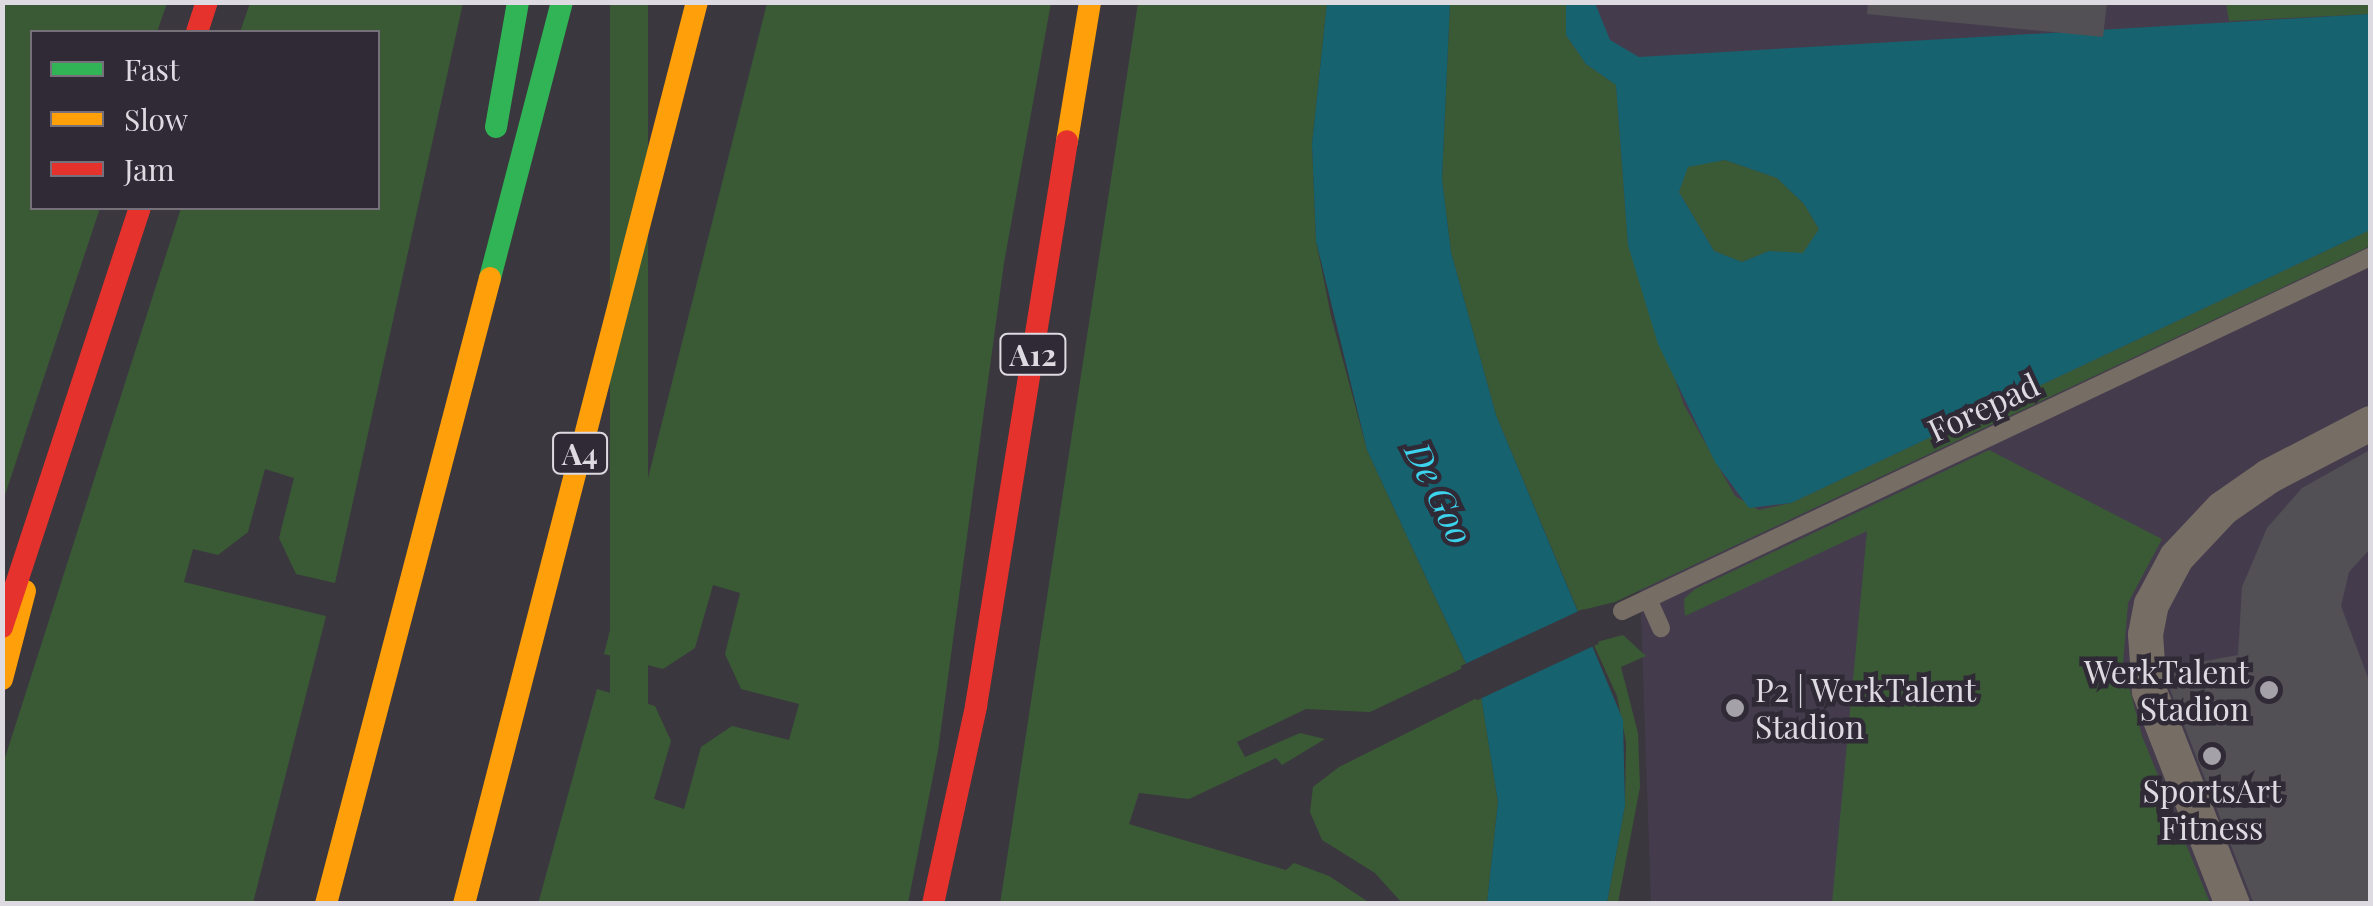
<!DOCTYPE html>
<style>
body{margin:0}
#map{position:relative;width:2373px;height:906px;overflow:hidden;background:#3a373e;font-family:"Playfair Display",serif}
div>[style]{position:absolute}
.built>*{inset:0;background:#443c4d}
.green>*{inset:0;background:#3a5a36;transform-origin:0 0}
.water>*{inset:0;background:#17626f}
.pier>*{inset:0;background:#3a373e;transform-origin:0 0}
.building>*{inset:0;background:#525055}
.lane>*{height:18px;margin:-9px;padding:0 9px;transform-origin:9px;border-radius:9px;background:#766d64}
.street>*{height:35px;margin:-17.5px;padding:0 17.5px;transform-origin:17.5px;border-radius:17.5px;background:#766d64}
.fast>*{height:22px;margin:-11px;padding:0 11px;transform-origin:11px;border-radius:11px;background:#30b455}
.slow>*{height:22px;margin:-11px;padding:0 11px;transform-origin:11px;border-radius:11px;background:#ff9f0a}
.jam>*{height:22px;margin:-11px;padding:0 11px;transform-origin:11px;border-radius:11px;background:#e5322d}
.dots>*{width:28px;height:28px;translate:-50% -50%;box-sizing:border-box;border:5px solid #302a36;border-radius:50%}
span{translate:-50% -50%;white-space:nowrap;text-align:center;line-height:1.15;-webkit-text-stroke:9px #302a36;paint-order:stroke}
.shield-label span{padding:2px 8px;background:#302a36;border:2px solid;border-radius:8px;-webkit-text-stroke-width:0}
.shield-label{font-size:30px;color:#dedae2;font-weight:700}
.street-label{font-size:32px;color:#dedae2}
.poi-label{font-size:32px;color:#dedae2}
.right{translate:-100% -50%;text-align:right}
.left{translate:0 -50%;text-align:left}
.water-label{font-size:35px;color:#3cd3ed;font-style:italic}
.frame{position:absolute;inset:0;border:5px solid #dedae2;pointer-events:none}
.legend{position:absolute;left:30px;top:30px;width:350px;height:180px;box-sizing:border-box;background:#302a36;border:2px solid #76707b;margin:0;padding:12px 18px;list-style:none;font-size:30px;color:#dedae2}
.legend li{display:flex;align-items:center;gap:20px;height:50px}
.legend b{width:50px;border:2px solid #76707b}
</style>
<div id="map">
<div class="built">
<i style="clip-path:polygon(1535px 3px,2370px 3px,2370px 903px,1651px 903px,1640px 585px)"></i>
</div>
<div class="green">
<i style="clip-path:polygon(3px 2px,167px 3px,157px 32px,32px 32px,32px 208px,100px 208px,3px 501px)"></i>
<i style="clip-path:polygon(250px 3px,463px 3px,335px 583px,296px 574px,279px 538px,294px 478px,265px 469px,248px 532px,218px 555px,193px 549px,184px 582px,326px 616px,253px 903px,3px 904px,3px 764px,181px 208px,378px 208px,378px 32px,240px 32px)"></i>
<i style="left:610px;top:3px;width:38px;height:929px"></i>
<i style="clip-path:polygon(767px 3px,1051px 3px,1004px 263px,938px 751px,908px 903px,538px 904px,597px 689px,655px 706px,671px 741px,654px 799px,684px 809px,701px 747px,732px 726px,789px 740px,799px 704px,741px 689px,725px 654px,740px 593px,713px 585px,695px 648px,663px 669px,604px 654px)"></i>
<i style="clip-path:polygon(1138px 3px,1327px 3px,1312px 144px,1316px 241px,1331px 316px,1367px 450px,1467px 666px,1370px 712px,1306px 709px,1237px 742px,1245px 757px,1300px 733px,1325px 739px,1282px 765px,1276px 758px,1189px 799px,1139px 793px,1129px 824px,1286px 870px,1294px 863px,1329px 876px,1370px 903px,1000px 904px)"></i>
<i style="clip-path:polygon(1450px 3px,1566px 3px,1566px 35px,1586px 64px,1616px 85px,1628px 245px,1684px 405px,1735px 496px,1759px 510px,1791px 503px,2370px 230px,2370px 246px,1615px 602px,1578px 611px,1496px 415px,1451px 252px,1442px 179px)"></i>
<i style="clip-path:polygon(2226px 3px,2370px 3px,2370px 14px,2229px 21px)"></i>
<i style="clip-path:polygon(1725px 160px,1777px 178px,1804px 204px,1819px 229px,1803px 254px,1769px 251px,1742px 262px,1714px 251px,1679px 192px,1688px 166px)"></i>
<i style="clip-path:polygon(1989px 450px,2162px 539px,2128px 603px,2123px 663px,2142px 736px,2210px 903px,1832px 903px,1867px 531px,1685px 616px,1684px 599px,1695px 589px)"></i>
<i style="clip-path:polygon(1623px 635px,1646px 656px,1621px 667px,1638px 733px,1640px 787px,1618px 903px,1607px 903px,1625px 805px,1626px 742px,1617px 696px,1593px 643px)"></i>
<i style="clip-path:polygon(1481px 696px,1498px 802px,1487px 903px,1402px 903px,1375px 873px,1322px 840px,1310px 812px,1313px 787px,1339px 767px)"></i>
</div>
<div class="water">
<i style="clip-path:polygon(1327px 3px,1450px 3px,1442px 179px,1451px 252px,1496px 415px,1623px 720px,1625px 805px,1607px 903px,1487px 903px,1498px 802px,1481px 696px,1367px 450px,1316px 241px,1312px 144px)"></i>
<i style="clip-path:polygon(evenodd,1566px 3px,1595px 3px,1610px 40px,1639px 57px,2370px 14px,2370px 230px,1791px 503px,1749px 508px,1715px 462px,1658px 344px,1628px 245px,1616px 85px,1586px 64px,1566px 35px,1566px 3px,1725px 160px,1777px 178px,1804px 204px,1819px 229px,1803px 253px,1769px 251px,1742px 262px,1714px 251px,1679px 192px,1688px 167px,1725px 160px)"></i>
</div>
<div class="pier">
<i style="left:1583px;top:609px;width:38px;height:135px;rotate:65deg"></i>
</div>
<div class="building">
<i style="clip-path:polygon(1868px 2px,2107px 2px,2103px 37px,1867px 14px)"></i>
<i style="clip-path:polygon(2370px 450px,2370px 549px,2349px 572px,2341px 606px,2370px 683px,2370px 904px,2254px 904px,2162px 669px,2238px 655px,2242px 587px,2267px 528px,2302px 488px)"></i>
</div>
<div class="lane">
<i style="left:1648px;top:599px;width:32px;rotate:66deg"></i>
<i style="left:1622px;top:611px;width:828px;rotate:-25.33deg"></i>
</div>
<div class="street">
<i style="left:2232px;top:904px;width:229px;rotate:-111.3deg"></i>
<i style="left:2149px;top:691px;width:57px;rotate:-94deg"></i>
<i style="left:2145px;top:634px;width:31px;rotate:-79deg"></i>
<i style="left:2151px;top:604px;width:53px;rotate:-62deg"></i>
<i style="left:2176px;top:557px;width:67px;rotate:-46.8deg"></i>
<i style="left:2222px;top:508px;width:56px;rotate:-34.8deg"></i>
<i style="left:2268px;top:476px;width:115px;rotate:-27.5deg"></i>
</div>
<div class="fast">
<i style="left:496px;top:127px;width:127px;rotate:-80deg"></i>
<i style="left:490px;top:278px;width:285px;rotate:-75.4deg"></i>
</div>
<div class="slow">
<i style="left:1067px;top:141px;width:141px;rotate:-80.6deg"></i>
<i style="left:2px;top:679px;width:91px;rotate:-75.4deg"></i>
<i style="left:326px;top:904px;width:647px;rotate:-75.32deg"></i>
<i style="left:464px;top:904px;width:932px;rotate:-75.52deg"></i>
</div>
<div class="jam">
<i style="left:197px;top:32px;width:32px;rotate:-72deg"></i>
<i style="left:2px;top:627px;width:441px;rotate:-71.8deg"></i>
<i style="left:933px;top:904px;width:203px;rotate:-77.7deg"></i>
<i style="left:976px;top:706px;width:572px;rotate:-80.85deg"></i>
</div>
<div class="dots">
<i style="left:2269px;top:690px;background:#a5a1a9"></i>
<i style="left:1735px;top:708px;background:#a5a1a9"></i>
<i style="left:2212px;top:756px;background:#a5a1a9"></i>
</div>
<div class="shield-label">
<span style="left:1033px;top:354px">A12</span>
<span style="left:580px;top:453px">A4</span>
</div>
<div class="street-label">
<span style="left:1983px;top:407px;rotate:-25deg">Forepad</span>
</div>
<div class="poi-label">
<span class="right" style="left:2249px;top:690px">WerkTalent<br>Stadion</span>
<span class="left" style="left:1755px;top:708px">P2 | WerkTalent<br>Stadion</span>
<span style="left:2212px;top:809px">SportsArt<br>Fitness</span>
</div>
<div class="water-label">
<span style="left:1440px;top:493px;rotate:64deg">De Goo</span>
</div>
<div class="frame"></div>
<ul class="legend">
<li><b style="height:12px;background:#30b455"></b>Fast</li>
<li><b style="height:12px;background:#ff9f0a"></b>Slow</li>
<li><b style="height:12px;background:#e5322d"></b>Jam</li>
</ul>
</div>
